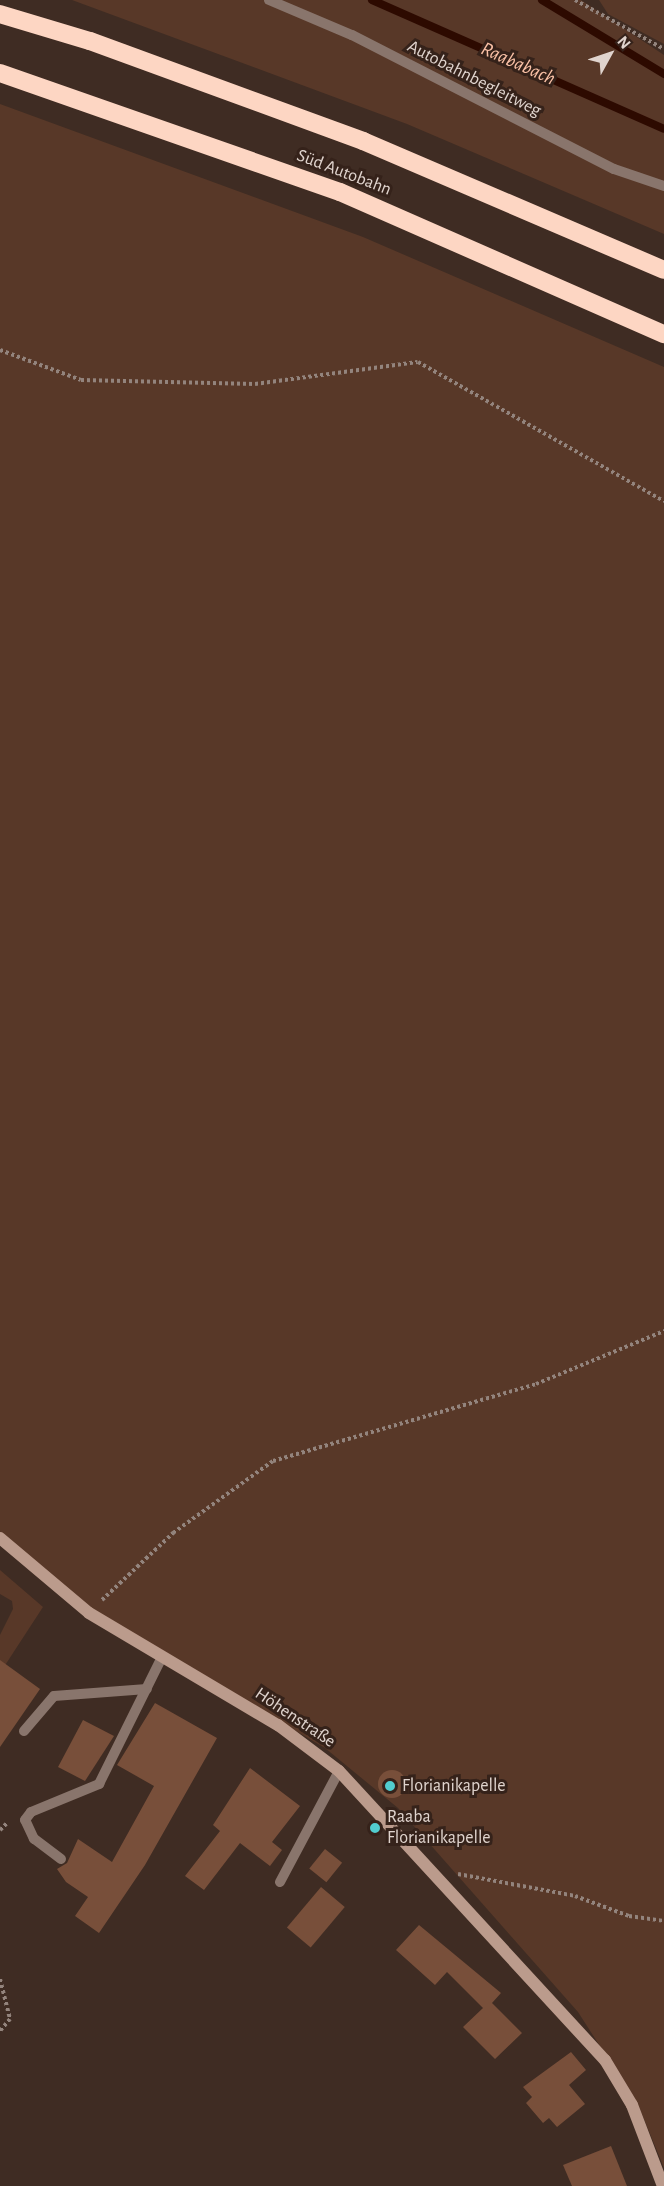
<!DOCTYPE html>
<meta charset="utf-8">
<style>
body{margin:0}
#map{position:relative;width:664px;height:2186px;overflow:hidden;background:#3f2c23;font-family:"Alegreya Sans",sans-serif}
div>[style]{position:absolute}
.green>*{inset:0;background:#583828}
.stream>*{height:8px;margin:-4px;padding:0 4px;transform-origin:4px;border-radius:4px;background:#2d0a00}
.building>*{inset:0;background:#784f3a;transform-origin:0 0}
.round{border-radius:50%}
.path>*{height:4px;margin-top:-2px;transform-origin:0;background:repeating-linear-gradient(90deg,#93847d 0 3px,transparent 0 6px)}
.lane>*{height:10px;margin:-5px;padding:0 5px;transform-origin:5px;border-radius:5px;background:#89756c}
.secondary>*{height:12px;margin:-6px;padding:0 6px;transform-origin:6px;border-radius:6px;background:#bb9b8c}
.highway>*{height:18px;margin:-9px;padding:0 9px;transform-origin:9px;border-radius:9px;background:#fdd6c3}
.dots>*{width:16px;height:16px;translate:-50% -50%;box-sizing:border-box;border:3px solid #35221a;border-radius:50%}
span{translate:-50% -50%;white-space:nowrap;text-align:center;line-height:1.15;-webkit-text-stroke:6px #35221a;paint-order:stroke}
.street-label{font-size:18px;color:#e0d4ce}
.poi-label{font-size:18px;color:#e0d4ce}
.left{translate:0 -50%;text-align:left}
.water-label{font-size:20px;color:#fac1a6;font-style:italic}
.north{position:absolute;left:580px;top:24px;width:60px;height:60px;-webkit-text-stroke:4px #35221a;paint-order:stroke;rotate:50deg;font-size:16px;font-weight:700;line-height:24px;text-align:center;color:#e0d4ce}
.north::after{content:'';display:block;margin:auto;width:21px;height:27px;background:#e0d4ce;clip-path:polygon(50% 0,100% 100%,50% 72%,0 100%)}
</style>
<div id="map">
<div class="green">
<i style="clip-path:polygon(72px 0,581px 0,664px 55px,664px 234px,407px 124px)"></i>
<i style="clip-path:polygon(599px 0,664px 0,664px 44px,608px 14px)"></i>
<i style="clip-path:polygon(0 104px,363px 237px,664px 367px,664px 2168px,639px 2107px,578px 2012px,398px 1808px,325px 1748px,89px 1610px,0 1537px)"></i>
<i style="clip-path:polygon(0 1570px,43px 1607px,0 1673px,0 1635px,13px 1609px,12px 1601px,0 1594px)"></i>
</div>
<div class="stream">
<i style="left:372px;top:0;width:319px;rotate:23.8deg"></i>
<i style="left:542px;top:0;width:143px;rotate:31.2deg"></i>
</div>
<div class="building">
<i style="clip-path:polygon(0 1660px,40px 1689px,0 1747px)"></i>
<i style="clip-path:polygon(155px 1703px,217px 1738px,145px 1865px,99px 1933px,75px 1916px,88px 1897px,66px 1882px,57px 1869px,67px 1863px,78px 1839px,112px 1862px,154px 1786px,117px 1765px)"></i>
<i style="clip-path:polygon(83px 1720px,114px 1736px,85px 1781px,58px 1767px)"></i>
<i style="clip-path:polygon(250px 1768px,300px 1806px,272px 1842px,282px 1850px,270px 1866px,240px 1843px,204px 1890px,185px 1876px,220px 1831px,213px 1825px)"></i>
<i class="round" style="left:378px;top:1770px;width:28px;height:28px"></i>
<i style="left:325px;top:1849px;width:22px;height:25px;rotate:39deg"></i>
<i style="left:321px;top:1887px;width:31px;height:53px;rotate:40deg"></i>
<i style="clip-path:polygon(419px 1925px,501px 1993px,492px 2003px,522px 2033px,495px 2059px,463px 2027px,483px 2008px,447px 1972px,435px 1985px,396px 1950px)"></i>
<i style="clip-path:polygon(571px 2052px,586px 2070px,569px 2085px,585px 2104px,557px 2127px,549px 2118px,543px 2123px,526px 2103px,532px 2097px,523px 2087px)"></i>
<i style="clip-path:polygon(611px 2146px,627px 2186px,572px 2186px,563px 2165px)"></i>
</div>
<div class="path">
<i style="left:575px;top:0;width:102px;rotate:28.8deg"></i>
<i style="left:0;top:350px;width:86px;rotate:20.3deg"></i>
<i style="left:81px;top:380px;width:174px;rotate:1.3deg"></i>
<i style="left:255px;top:384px;width:164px;rotate:-7.7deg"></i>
<i style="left:418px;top:362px;width:283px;rotate:29.5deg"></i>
<i style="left:102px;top:1600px;width:98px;rotate:-43.3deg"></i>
<i style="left:173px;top:1533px;width:123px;rotate:-35.8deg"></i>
<i style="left:273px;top:1461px;width:274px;rotate:-16.3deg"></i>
<i style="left:536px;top:1384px;width:139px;rotate:-22.5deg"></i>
<i style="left:0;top:1830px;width:11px;rotate:-45deg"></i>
<i style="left:458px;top:1874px;width:119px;rotate:10.6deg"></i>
<i style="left:575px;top:1896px;width:58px;rotate:20.3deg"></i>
<i style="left:629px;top:1916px;width:35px;rotate:8deg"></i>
<i style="left:0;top:1979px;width:41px;rotate:76deg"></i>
<i style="left:10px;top:2019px;width:16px;rotate:130deg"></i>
</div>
<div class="lane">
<i style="left:269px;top:0;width:90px;rotate:22.9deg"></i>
<i style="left:352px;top:35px;width:294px;rotate:27.1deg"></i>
<i style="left:614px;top:169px;width:53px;rotate:18.8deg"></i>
<i style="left:24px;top:1731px;width:46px;rotate:-49.4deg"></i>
<i style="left:54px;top:1696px;width:93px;rotate:-4.3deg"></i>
<i style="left:61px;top:1859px;width:34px;rotate:-143deg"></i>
<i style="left:34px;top:1839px;width:21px;rotate:-115deg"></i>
<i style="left:25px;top:1820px;width:10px;rotate:-53deg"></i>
<i style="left:31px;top:1812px;width:74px;rotate:-22.4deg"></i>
<i style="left:99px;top:1784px;width:142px;rotate:-63.6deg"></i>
<i style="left:280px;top:1882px;width:126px;rotate:-62deg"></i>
</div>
<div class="secondary">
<i style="left:0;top:1538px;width:116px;rotate:40.1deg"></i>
<i style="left:89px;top:1613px;width:220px;rotate:30.7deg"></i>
<i style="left:278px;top:1725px;width:76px;rotate:37deg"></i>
<i style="left:339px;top:1771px;width:393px;rotate:47.4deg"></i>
<i style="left:605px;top:2060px;width:52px;rotate:59deg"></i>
<i style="left:632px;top:2105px;width:87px;rotate:69.1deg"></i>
</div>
<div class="highway">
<i style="left:0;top:14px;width:94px;rotate:16.7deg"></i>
<i style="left:90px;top:41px;width:291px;rotate:20.1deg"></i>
<i style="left:363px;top:141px;width:327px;rotate:23.2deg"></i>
<i style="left:0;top:73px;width:360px;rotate:19.3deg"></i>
<i style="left:340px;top:192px;width:354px;rotate:23.7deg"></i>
</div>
<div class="dots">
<i style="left:390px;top:1786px;background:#52cdcf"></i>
<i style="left:375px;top:1828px;background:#52cdcf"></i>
</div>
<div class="street-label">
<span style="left:474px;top:79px;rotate:27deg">Autobahnbegleitweg</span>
<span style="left:344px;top:173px;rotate:21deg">Süd Autobahn</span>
<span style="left:295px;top:1718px;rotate:34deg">Höhenstraße</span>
</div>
<div class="poi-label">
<span class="left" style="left:402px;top:1786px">Florianikapelle</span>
<span class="left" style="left:387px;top:1828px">Raaba<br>Florianikapelle</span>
</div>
<div class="water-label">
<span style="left:518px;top:64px;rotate:24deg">Raababach</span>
</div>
<div class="north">N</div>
</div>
